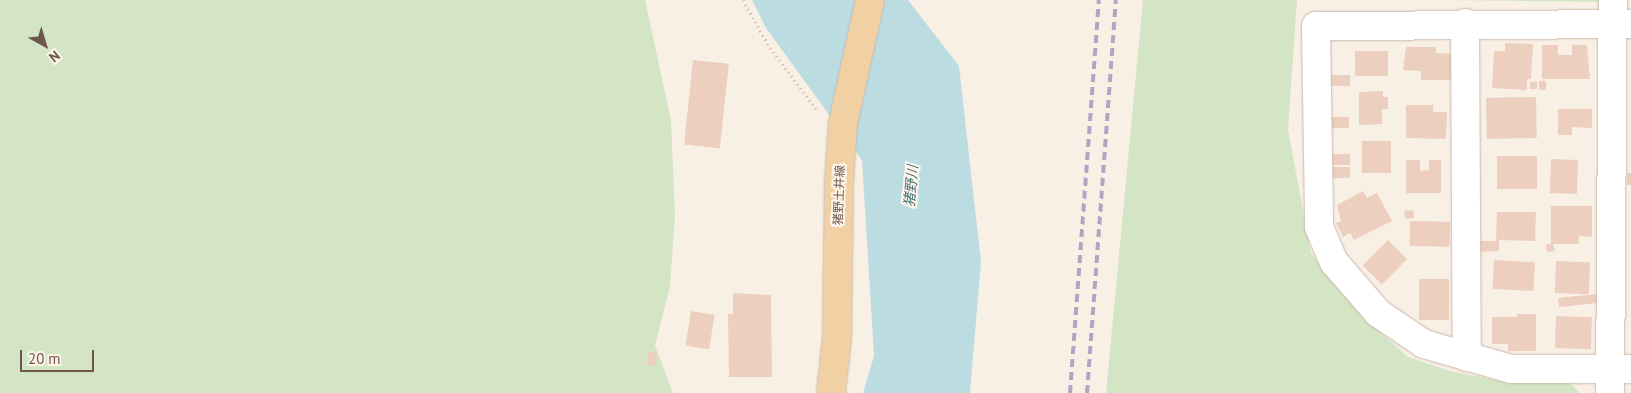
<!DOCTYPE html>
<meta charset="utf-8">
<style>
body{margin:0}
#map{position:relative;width:1631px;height:393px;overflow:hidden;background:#f9f0e5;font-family:"PT Sans","Noto Sans JP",sans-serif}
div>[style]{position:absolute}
.green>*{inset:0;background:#d4e5c5}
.water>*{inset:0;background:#bbdde1}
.building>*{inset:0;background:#eccfbf;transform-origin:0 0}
.path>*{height:3px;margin-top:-1.5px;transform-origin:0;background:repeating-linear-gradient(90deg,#d0b2a3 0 1px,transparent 0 5px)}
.roads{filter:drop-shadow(0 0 1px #c9b8ac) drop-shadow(0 0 1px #c9b8ac)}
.minor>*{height:28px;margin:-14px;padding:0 14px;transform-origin:14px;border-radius:14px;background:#fff}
.major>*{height:28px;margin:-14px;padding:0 14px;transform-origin:14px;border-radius:14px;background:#f1d0a4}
.rail>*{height:4px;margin-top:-2px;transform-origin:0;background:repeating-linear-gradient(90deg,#b3a5c1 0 8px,transparent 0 13px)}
span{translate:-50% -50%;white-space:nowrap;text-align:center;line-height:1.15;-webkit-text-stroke:4px #fdf5ea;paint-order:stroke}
.street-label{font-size:12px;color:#6f574d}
.water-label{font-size:14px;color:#46737a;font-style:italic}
.north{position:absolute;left:20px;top:20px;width:50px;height:50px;-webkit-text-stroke:4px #fdf5ea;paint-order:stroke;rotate:141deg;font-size:14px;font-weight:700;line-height:20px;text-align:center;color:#6f574d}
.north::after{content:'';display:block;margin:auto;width:18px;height:22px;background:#6f574d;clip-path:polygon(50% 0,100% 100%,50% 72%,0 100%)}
.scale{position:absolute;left:20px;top:350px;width:74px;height:22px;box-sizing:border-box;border:2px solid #6f574d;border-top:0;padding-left:6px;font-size:15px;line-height:18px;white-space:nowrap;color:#6f574d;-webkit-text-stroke:4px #fdf5ea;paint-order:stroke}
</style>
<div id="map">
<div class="green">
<i style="clip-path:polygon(0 0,645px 0,671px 120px,675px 216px,670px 287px,655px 345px,673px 393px,0 393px)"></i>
<i style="clip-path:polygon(1143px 0,1297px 0,1288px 130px,1311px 253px,1361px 315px,1408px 357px,1453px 372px,1503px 381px,1569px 381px,1579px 393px,1106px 393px)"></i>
<i style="clip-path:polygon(1450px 0,1609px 0,1609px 2px)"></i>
</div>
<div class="water">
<i style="clip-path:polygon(752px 0,908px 0,959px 66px,981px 262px,970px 393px,863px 393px,874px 356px,862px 160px,766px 28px)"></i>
</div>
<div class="building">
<i style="clip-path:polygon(1505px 43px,1533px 44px,1531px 79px,1527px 79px,1527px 90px,1492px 88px,1494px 51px,1505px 51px)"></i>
<i style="clip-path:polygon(1542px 45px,1558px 45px,1558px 55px,1572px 55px,1572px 45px,1587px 45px,1590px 79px,1542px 79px)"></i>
<i style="clip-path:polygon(1406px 47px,1436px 47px,1436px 53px,1453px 54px,1452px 80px,1421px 80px,1421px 71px,1403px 70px)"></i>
<i style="left:1355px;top:51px;width:33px;height:25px"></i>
<i style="left:693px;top:60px;width:36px;height:85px;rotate:6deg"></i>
<i style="left:1329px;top:75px;width:21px;height:11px"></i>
<i style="left:1539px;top:81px;width:7px;height:9px"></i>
<i style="left:1530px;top:82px;width:7px;height:7px"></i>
<i style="clip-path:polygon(1383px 91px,1383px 97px,1388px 97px,1388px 109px,1382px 109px,1382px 124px,1359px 125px,1359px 92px)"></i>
<i style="left:1536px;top:97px;width:41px;height:50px;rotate:89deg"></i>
<i style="clip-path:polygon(1406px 105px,1433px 105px,1433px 112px,1447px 112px,1446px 139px,1406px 138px)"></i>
<i style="clip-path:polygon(1558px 109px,1592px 109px,1592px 128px,1572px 127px,1572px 135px,1558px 135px)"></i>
<i style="left:1328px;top:117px;width:21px;height:11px"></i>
<i style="left:1362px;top:141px;width:29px;height:32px"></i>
<i style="left:1350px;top:154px;width:11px;height:21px;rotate:90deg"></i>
<i style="left:1497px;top:156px;width:40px;height:33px"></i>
<i style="left:1551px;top:159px;width:27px;height:34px;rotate:2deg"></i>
<i style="clip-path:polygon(1406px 160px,1420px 160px,1420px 171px,1429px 170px,1429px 160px,1441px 160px,1441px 193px,1406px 193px)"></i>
<i style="left:1330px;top:167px;width:20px;height:11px"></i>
<i style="left:1627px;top:173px;width:4px;height:12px"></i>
<i style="clip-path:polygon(1363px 191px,1367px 198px,1377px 193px,1392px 221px,1354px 240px,1350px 233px,1343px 237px,1336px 223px,1341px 221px,1337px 205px)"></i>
<i style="clip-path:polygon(1551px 206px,1592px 206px,1592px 237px,1579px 236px,1579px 244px,1553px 244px,1555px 251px,1547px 252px,1546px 244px,1551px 244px)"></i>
<i style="left:1413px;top:210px;width:8px;height:9px;rotate:83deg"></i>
<i style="clip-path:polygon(1497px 212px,1536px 212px,1535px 241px,1499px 240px,1499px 251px,1478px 252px,1478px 241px,1496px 241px)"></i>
<i style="left:1410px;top:221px;width:40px;height:25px;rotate:1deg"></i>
<i style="left:1388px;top:240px;width:27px;height:36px;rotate:45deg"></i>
<i style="left:1494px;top:260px;width:41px;height:29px;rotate:3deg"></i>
<i style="left:1556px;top:261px;width:34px;height:32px;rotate:2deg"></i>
<i style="left:1419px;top:279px;width:30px;height:41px"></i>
<i style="clip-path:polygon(733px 293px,771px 295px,772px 377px,729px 377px,728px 314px,733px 314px)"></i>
<i style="left:1596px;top:294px;width:9px;height:38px;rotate:84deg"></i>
<i style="left:691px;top:311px;width:24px;height:35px;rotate:9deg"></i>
<i style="clip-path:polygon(1517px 314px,1536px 314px,1536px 351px,1508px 351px,1508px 344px,1492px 344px,1492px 317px,1517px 317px)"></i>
<i style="left:1556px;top:316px;width:36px;height:32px;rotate:2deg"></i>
<i style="left:648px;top:352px;width:9px;height:13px;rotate:6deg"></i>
</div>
<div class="path">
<i style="left:743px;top:0;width:55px;rotate:60.6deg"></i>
<i style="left:770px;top:48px;width:80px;rotate:53.1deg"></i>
</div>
<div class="roads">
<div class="minor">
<i style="left:1465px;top:23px;width:334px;rotate:89.7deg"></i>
<i style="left:1631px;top:24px;width:315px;rotate:179.6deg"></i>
<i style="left:1316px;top:26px;width:201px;rotate:89.1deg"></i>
<i style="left:1319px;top:227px;width:38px;rotate:67deg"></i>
<i style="left:1334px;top:262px;width:67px;rotate:49.2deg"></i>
<i style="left:1378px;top:313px;width:55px;rotate:34deg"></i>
<i style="left:1424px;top:344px;width:91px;rotate:16deg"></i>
<i style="left:1511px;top:369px;width:120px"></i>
<i style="left:1610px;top:393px;width:393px;rotate:-89.6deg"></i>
</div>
<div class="major">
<i style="left:831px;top:393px;width:55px;rotate:-83.8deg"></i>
<i style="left:837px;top:338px;width:157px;rotate:-89.3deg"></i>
<i style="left:839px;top:181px;width:58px;rotate:-86.1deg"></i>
<i style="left:843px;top:123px;width:126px;rotate:-77.6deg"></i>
</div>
</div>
<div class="rail">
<i style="left:1070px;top:393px;width:394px;rotate:-85.8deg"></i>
<i style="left:1087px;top:393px;width:394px;rotate:-85.8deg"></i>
</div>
<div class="street-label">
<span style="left:839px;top:195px;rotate:-88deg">猪野土井線</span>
</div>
<div class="water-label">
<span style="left:911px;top:186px;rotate:-85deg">猪野川</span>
</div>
<div class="north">N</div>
<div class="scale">20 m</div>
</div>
